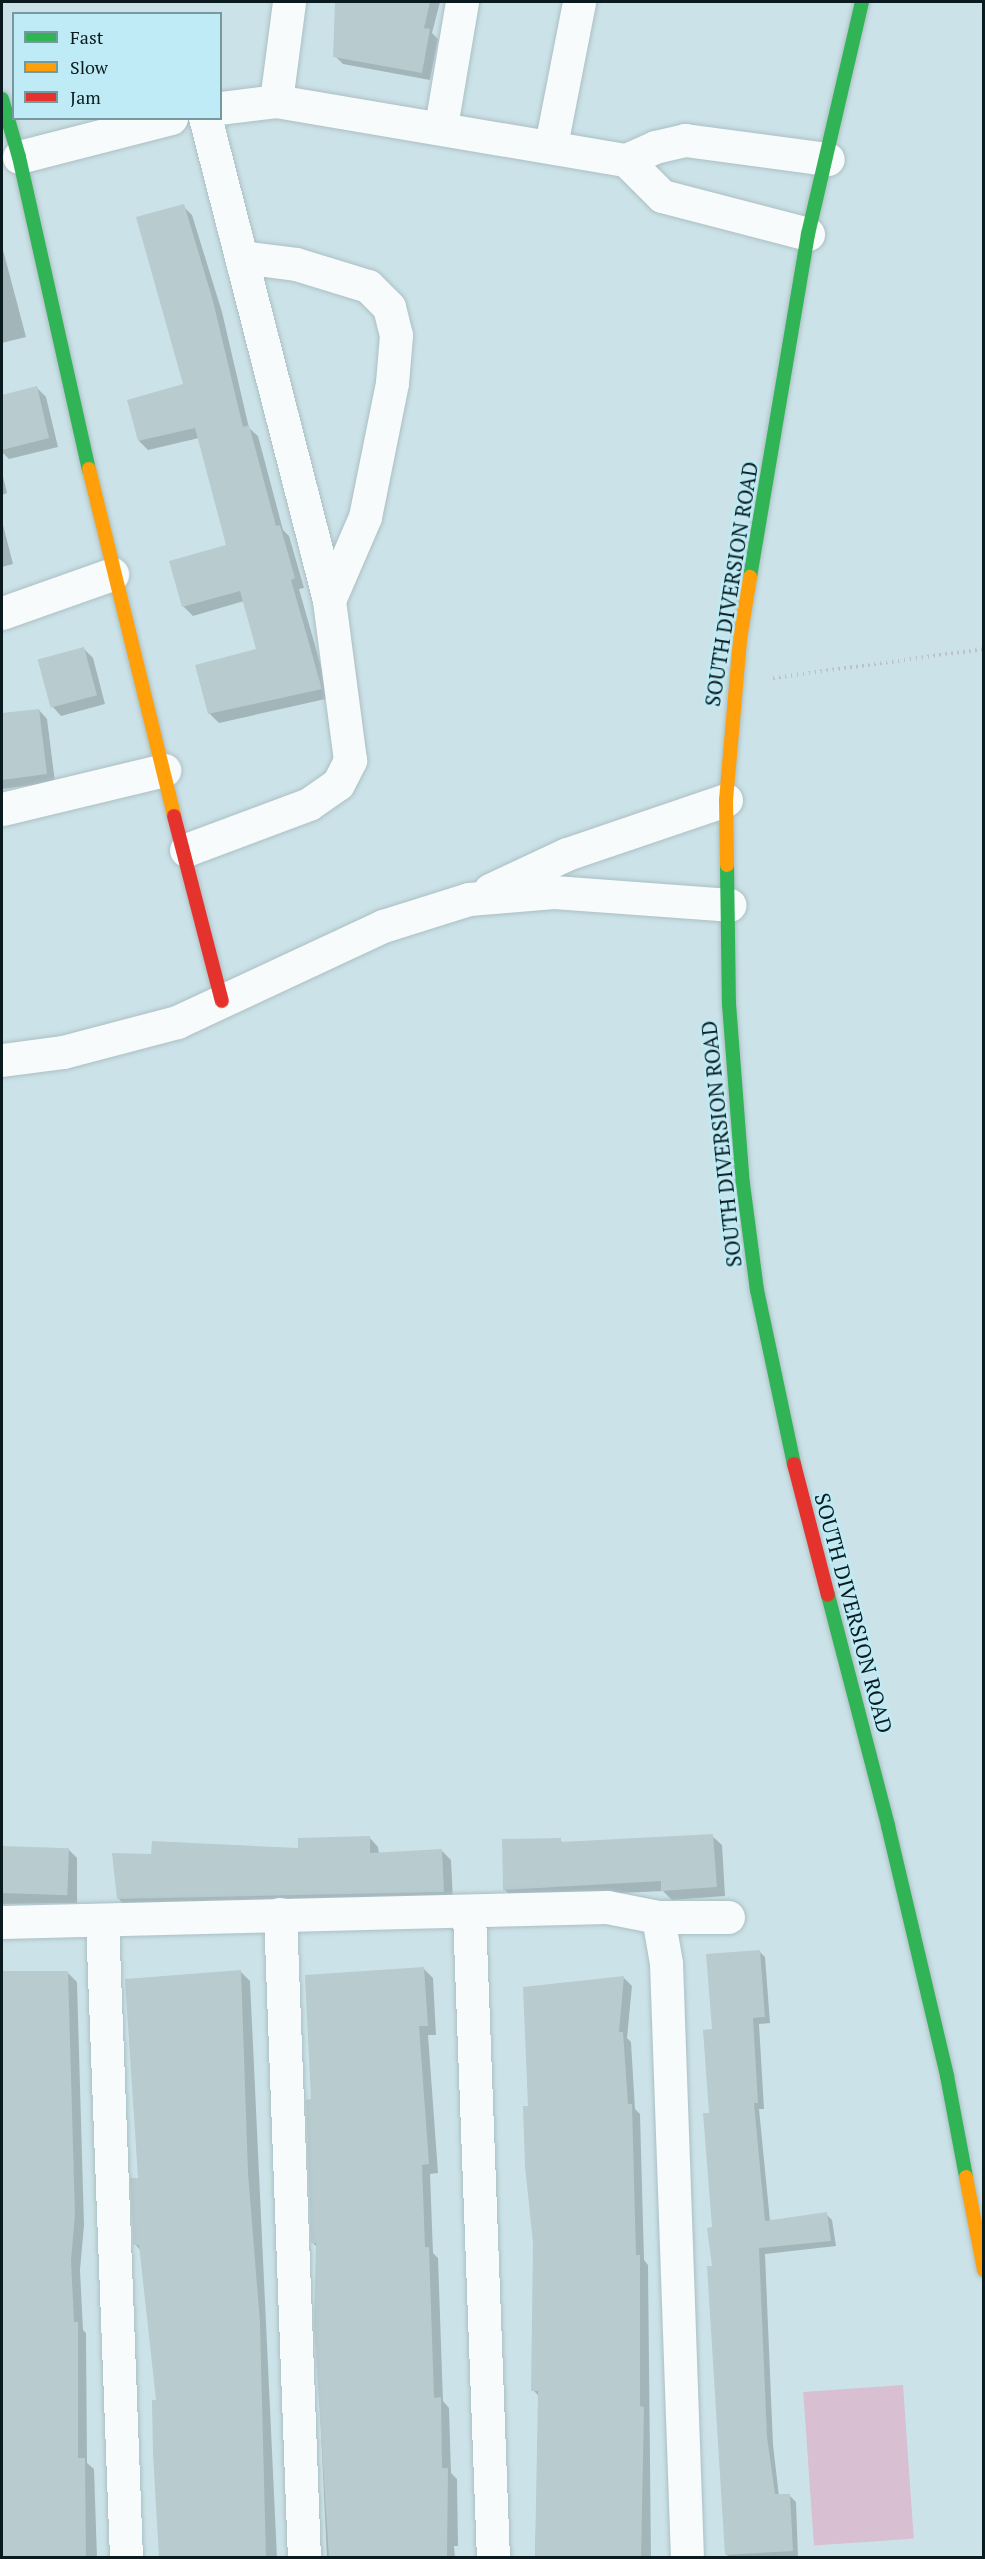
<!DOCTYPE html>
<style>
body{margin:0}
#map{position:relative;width:985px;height:2559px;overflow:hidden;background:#cbe3e8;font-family:"PT Serif",serif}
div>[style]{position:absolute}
.green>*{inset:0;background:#d8bfd1;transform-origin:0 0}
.shadow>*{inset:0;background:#0003}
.building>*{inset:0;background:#b8cbcf;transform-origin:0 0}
.path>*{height:4px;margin-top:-2px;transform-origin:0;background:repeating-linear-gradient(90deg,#bcc3c6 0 1.5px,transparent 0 6px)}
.roads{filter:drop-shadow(0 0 2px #acbfc3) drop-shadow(0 0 2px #acbfc3)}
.street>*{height:33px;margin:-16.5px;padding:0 16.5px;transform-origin:16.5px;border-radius:16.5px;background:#f7fbfc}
.fast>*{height:14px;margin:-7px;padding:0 7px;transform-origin:7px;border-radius:7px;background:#30b455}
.slow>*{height:14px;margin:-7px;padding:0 7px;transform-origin:7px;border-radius:7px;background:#ff9f0a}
.jam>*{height:14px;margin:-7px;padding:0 7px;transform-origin:7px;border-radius:7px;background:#e5322d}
span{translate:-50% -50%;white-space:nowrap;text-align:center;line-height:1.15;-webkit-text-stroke:5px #beebf5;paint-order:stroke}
.street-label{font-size:21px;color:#0a1b1f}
.frame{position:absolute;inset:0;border:3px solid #0a1b1f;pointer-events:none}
.legend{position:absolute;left:12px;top:12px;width:210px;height:108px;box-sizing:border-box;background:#beebf5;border:2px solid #76989f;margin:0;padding:8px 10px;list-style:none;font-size:18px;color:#0a1b1f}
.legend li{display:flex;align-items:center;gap:12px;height:30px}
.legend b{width:30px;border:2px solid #76989f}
</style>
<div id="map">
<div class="green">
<i style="left:903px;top:2385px;width:154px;height:100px;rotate:86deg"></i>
</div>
<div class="shadow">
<i style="clip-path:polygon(340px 2px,440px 2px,432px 33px,438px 39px,430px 80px,343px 64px,335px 56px)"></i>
<i style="clip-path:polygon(183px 206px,192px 215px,222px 312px,249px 428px,258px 436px,283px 530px,289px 536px,304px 588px,299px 589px,330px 698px,219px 723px,209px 713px,258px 650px,244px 601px,193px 616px,183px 606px,228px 546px,199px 438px,148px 450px,139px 441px,185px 386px)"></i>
<i style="clip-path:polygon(2px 246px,26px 337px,2px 343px)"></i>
<i style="clip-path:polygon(36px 387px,46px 397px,58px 447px,9px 459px,2px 452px,2px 396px)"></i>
<i style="clip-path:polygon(2px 472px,7px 493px,2px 495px)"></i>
<i style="clip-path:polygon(2px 521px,13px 564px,2px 567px)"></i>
<i style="clip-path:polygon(83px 648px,93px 658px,105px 704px,61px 716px,52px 706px)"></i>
<i style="clip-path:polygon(39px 710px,47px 719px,55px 782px,2px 789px,2px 715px)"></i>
<i style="clip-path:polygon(712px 1836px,722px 1845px,725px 1896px,672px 1900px,663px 1891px,513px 1898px,504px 1889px,560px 1840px,564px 1844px)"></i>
<i style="clip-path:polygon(369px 1837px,378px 1847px,379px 1854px,442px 1851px,451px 1860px,453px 1901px,127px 1908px,118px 1898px,153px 1855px,300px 1849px)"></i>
<i style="clip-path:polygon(2px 1847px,68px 1849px,77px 1858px,77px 1903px,2px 1904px)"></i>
<i style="clip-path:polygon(759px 1951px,765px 1957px,770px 2023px,759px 2024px,764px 2109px,759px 2109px,770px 2221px,826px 2214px,832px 2220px,836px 2246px,765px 2254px,773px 2445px,779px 2496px,789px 2495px,796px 2502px,798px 2557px,730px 2558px,726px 2554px,710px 2114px,714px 2030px)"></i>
<i style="clip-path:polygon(423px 1968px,433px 1978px,436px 2035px,428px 2035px,438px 2173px,430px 2174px,433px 2253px,438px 2258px,443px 2401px,449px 2408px,451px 2473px,457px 2479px,458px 2546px,454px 2546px,455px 2558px,327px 2558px,316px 2325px,317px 2247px,312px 2242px,313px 2101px)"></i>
<i style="clip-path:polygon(2px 1971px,68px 1973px,77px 1982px,84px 2225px,80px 2270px,83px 2330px,86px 2333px,87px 2463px,94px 2469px,97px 2558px,2px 2558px)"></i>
<i style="clip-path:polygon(240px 1971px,250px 1981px,277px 2558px,161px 2558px,158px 2401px,141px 2251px,135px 2244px,140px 2179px)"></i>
<i style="clip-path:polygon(624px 1978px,632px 1986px,627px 2038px,631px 2042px,635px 2109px,640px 2114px,644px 2260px,648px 2265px,651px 2558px,535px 2558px,540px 2397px,533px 2390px,534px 2243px,524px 1988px)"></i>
</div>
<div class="building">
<i style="clip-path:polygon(335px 2px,430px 2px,424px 28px,430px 29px,422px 73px,333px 57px)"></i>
<i style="clip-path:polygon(184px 204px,213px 301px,243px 427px,249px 425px,276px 526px,280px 525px,295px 578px,291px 580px,322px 689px,208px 714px,195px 665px,256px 649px,240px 591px,182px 607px,169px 561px,226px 545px,195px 428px,138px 441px,127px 400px,183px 384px,136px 217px)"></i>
<i style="clip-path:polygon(37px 386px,49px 438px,2px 450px,2px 395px)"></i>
<i style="left:84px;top:647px;width:50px;height:48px;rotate:75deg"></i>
<i style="clip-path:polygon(39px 709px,47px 774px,2px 780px,2px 713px)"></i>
<i style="clip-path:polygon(713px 1834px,717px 1887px,661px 1891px,661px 1881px,503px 1890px,502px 1839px,561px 1838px,561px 1842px)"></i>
<i style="clip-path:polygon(370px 1836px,370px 1853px,442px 1849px,444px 1892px,117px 1899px,112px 1853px,151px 1854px,152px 1841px,298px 1848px,298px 1838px)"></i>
<i style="left:2px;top:1846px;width:67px;height:47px;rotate:2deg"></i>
<i style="clip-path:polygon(760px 1950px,765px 2017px,753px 2018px,758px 2103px,754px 2103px,765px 2221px,827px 2212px,831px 2241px,759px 2248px,767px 2437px,775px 2494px,790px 2494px,793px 2551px,725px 2555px,707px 2266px,712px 2266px,707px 2228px,712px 2227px,703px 2113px,709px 2113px,703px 2030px,712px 2029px,706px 1954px)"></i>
<i style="clip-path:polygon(424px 1967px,428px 2026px,419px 2026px,429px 2164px,422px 2165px,425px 2247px,429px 2247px,434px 2398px,441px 2397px,442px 2468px,448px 2468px,447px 2558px,329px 2558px,314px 2325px,316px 2243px,311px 2243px,306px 2100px,311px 2099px,305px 1975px)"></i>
<i style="clip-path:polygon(241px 1970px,248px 2173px,260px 2323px,266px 2558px,159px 2558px,153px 2454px,152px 2400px,156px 2400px,139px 2245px,133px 2245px,133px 2237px,130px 2178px,138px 2178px,125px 1979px)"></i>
<i style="clip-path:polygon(2px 1971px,68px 1971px,75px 2215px,71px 2260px,74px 2322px,78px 2322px,78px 2458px,85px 2458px,86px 2558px,2px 2558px)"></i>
<i style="clip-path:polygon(624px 1976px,619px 2032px,623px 2032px,628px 2104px,632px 2104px,636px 2255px,640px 2255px,640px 2406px,644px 2407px,641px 2558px,535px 2558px,538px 2391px,531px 2391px,533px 2243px,525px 2166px,523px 2106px,528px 2106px,523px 1987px)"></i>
</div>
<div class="path">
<i style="left:773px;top:678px;width:213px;rotate:-7.8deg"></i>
</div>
<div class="roads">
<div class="street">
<i style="left:276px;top:101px;width:100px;rotate:-82.5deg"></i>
<i style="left:220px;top:108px;width:56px;rotate:-7.1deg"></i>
<i style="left:276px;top:101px;width:355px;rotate:9.6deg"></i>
<i style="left:626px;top:160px;width:51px;rotate:45deg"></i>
<i style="left:662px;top:196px;width:151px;rotate:14.6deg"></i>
<i style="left:441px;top:126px;width:126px;rotate:-80.4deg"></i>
<i style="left:551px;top:145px;width:146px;rotate:-78.9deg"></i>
<i style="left:19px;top:157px;width:157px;rotate:-14.4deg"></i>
<i style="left:626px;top:160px;width:32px;rotate:-24deg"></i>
<i style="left:655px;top:147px;width:31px;rotate:-13deg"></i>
<i style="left:685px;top:140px;width:144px;rotate:7.6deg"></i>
<i style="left:241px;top:257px;width:55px;rotate:7.3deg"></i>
<i style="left:296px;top:264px;width:75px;rotate:17deg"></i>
<i style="left:368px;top:286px;width:30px;rotate:45deg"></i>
<i style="left:389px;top:307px;width:29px;rotate:76deg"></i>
<i style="left:396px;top:335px;width:48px;rotate:94.8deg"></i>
<i style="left:392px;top:383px;width:137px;rotate:101.4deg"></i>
<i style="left:365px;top:517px;width:90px;rotate:113.4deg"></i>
<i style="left:2px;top:613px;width:117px;rotate:-19.5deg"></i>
<i style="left:2px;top:809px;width:167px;rotate:-13.5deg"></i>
<i style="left:186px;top:850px;width:131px;rotate:-20.5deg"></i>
<i style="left:309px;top:804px;width:35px;rotate:-35deg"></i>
<i style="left:338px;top:784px;width:27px;rotate:-63deg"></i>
<i style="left:350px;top:760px;width:161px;rotate:-97.5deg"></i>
<i style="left:329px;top:600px;width:498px;rotate:-104.4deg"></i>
<i style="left:490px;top:890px;width:85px;rotate:-25.1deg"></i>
<i style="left:567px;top:854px;width:168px;rotate:-18.8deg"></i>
<i style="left:2px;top:1060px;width:62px;rotate:-7.5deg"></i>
<i style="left:63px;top:1052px;width:118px;rotate:-14.7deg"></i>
<i style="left:177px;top:1022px;width:227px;rotate:-25deg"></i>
<i style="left:383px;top:926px;width:90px;rotate:-17.4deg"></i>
<i style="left:469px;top:899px;width:85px;rotate:-4.7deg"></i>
<i style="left:554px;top:892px;width:176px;rotate:4.2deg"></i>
<i style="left:280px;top:1914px;width:644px;rotate:87.87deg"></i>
<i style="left:469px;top:1914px;width:644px;rotate:87.87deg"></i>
<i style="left:658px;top:1917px;width:47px;rotate:80.1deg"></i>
<i style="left:666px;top:1963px;width:595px;rotate:87.98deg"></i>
<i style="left:102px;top:1921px;width:637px;rotate:87.84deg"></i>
<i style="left:2px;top:1922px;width:605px;rotate:-1.42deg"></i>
<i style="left:607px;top:1907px;width:52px;rotate:11.1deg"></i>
<i style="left:658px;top:1917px;width:70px"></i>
</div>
<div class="fast">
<i style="left:2px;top:99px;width:60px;rotate:73.7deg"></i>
<i style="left:19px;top:157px;width:320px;rotate:77.4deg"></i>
<i style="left:750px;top:577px;width:348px;rotate:-80.4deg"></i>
<i style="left:808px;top:234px;width:238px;rotate:-76.9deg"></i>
<i style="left:727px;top:865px;width:139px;rotate:89.2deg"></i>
<i style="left:729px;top:1004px;width:181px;rotate:85.6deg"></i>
<i style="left:743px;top:1184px;width:107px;rotate:82.5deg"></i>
<i style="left:757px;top:1290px;width:178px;rotate:78deg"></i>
<i style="left:828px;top:1595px;width:239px;rotate:75.4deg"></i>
<i style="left:888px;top:1826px;width:257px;rotate:76.7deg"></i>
<i style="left:947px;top:2076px;width:103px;rotate:79.3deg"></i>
</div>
<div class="slow">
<i style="left:89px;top:469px;width:357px;rotate:76.2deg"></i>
<i style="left:727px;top:865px;width:65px;rotate:-90.9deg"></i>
<i style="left:726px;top:800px;width:162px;rotate:-85deg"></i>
<i style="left:740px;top:639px;width:63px;rotate:-80.8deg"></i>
<i style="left:966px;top:2177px;width:95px;rotate:79deg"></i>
</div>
<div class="jam">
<i style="left:174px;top:816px;width:191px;rotate:75.5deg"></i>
<i style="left:794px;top:1464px;width:135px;rotate:75.5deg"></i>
</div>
</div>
<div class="street-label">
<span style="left:731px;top:584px;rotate:-81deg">SOUTH DIVERSION ROAD</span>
<span style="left:721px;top:1144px;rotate:-96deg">SOUTH DIVERSION ROAD</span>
<span style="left:854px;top:1613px;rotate:75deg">SOUTH DIVERSION ROAD</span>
</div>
<div class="frame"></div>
<ul class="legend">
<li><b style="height:8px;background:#30b455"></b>Fast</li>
<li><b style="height:8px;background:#ff9f0a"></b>Slow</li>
<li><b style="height:8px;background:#e5322d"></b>Jam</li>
</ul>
</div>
